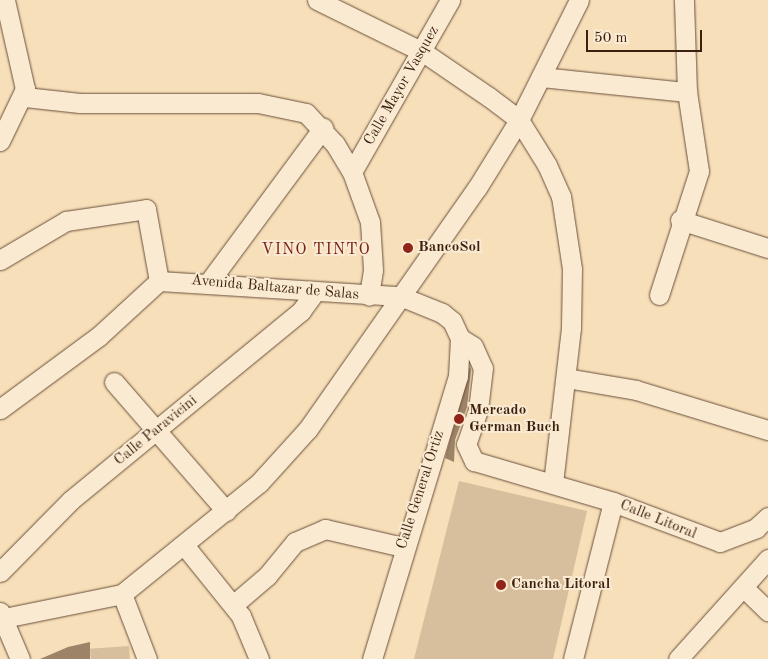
<!DOCTYPE html>
<style>
body{margin:0}
#map{position:relative;width:768px;height:659px;overflow:hidden;background:#f7dfb9;font-family:"Old Standard TT",serif}
div>[style]{position:absolute}
.green>*{inset:0;background:#d7be9c;transform-origin:0 0}
.building>*{inset:0;background:#9d8367}
.roads{filter:drop-shadow(0 0 1px #6a4f3a) drop-shadow(0 0 1px #6a4f3a)}
.minor>*{height:19px;margin:-9.5px;padding:0 9.5px;transform-origin:9.5px;border-radius:9.5px;background:#faead2}
.dots>*{width:14px;height:14px;translate:-50% -50%;box-sizing:border-box;border:2px solid #faead2;border-radius:50%}
span{translate:-50% -50%;white-space:nowrap;text-align:center;line-height:1.15;-webkit-text-stroke:4px #faead2;paint-order:stroke}
.street-label{font-size:15px;color:#3b1f0f}
.poi-label{font-size:15px;color:#3b1f0f;font-weight:700}
.left{translate:0 -50%;text-align:left}
.neighbourhood-label{font-size:16px;color:#7a1f14;letter-spacing:1px}
.scale{position:absolute;left:586px;top:30px;width:116px;height:22px;box-sizing:border-box;border:2px solid #3b1f0f;border-top:0;padding-left:6px;font-size:15px;line-height:18px;white-space:nowrap;color:#3b1f0f;-webkit-text-stroke:4px #faead2;paint-order:stroke}
</style>
<div id="map">
<div class="green">
<i style="clip-path:polygon(459px 481px,587px 511px,553px 659px,414px 659px)"></i>
<i style="left:129px;top:646px;width:13px;height:39px;rotate:86deg"></i>
</div>
<div class="building">
<i style="clip-path:polygon(470px 366px,471px 370px,467px 407px,455px 440px,454px 462px,445px 458px)"></i>
<i style="clip-path:polygon(90px 642px,90px 659px,40px 659px,68px 647px)"></i>
</div>
<div class="roads">
<div class="minor">
<i style="left:317px;top:0;width:118px;rotate:26.1deg"></i>
<i style="left:423px;top:52px;width:80px;rotate:34.3deg"></i>
<i style="left:489px;top:97px;width:38px;rotate:37deg"></i>
<i style="left:519px;top:120px;width:53px;rotate:58.1deg"></i>
<i style="left:547px;top:165px;width:34px;rotate:66deg"></i>
<i style="left:561px;top:196px;width:74px;rotate:81.4deg"></i>
<i style="left:572px;top:269px;width:59px;rotate:91deg"></i>
<i style="left:571px;top:328px;width:156px;rotate:96.6deg"></i>
<i style="left:541px;top:77px;width:147px;rotate:5.9deg"></i>
<i style="left:25px;top:97px;width:55px;rotate:6.2deg"></i>
<i style="left:80px;top:103px;width:178px"></i>
<i style="left:258px;top:103px;width:49px;rotate:11.8deg"></i>
<i style="left:306px;top:113px;width:42px;rotate:46.9deg"></i>
<i style="left:335px;top:144px;width:33px;rotate:59deg"></i>
<i style="left:352px;top:172px;width:53px;rotate:70.2deg"></i>
<i style="left:370px;top:222px;width:48px;rotate:86.4deg"></i>
<i style="left:373px;top:270px;width:26px;rotate:99deg"></i>
<i style="left:0;top:141px;width:58px;rotate:-64.3deg"></i>
<i style="left:25px;top:89px;width:91px;rotate:-102.7deg"></i>
<i style="left:352px;top:172px;width:198px;rotate:-60.3deg"></i>
<i style="left:680px;top:220px;width:92px;rotate:17.7deg"></i>
<i style="left:0;top:260px;width:77px;rotate:-30.6deg"></i>
<i style="left:66px;top:221px;width:81px;rotate:-8.5deg"></i>
<i style="left:146px;top:209px;width:73px;rotate:79.8deg"></i>
<i style="left:209px;top:282px;width:192px;rotate:-53.5deg"></i>
<i style="left:659px;top:295px;width:130px;rotate:-72.1deg"></i>
<i style="left:699px;top:171px;width:80px;rotate:-98.6deg"></i>
<i style="left:687px;top:92px;width:92px;rotate:-91.9deg"></i>
<i style="left:460px;top:338px;width:15px;rotate:32deg"></i>
<i style="left:473px;top:346px;width:24px;rotate:66deg"></i>
<i style="left:483px;top:368px;width:42px;rotate:96.8deg"></i>
<i style="left:478px;top:410px;width:36px;rotate:109deg"></i>
<i style="left:466px;top:444px;width:19px;rotate:65deg"></i>
<i style="left:474px;top:461px;width:145px;rotate:16.4deg"></i>
<i style="left:613px;top:502px;width:114px;rotate:20.5deg"></i>
<i style="left:720px;top:542px;width:39px;rotate:-21deg"></i>
<i style="left:756px;top:528px;width:16px;rotate:-43deg"></i>
<i style="left:566px;top:378px;width:71px;rotate:9.7deg"></i>
<i style="left:636px;top:390px;width:138px;rotate:16.9deg"></i>
<i style="left:114px;top:382px;width:171px;rotate:49deg"></i>
<i style="left:0;top:409px;width:123px;rotate:-36.4deg"></i>
<i style="left:99px;top:336px;width:81px;rotate:-42.5deg"></i>
<i style="left:159px;top:281px;width:241px;rotate:3.6deg"></i>
<i style="left:400px;top:296px;width:45px;rotate:22deg"></i>
<i style="left:442px;top:313px;width:13px;rotate:39deg"></i>
<i style="left:452px;top:321px;width:19px;rotate:65deg"></i>
<i style="left:460px;top:338px;width:38px;rotate:93deg"></i>
<i style="left:458px;top:376px;width:296px;rotate:106.9deg"></i>
<i style="left:184px;top:545px;width:91px;rotate:51.2deg"></i>
<i style="left:241px;top:616px;width:47px;rotate:67.3deg"></i>
<i style="left:0;top:572px;width:101px;rotate:-45.4deg"></i>
<i style="left:71px;top:500px;width:298px;rotate:-39.4deg"></i>
<i style="left:301px;top:311px;width:22px;rotate:-54deg"></i>
<i style="left:743px;top:587px;width:35px;rotate:44deg"></i>
<i style="left:122px;top:594px;width:70px;rotate:69deg"></i>
<i style="left:233px;top:605px;width:45px;rotate:-40.5deg"></i>
<i style="left:267px;top:576px;width:44px;rotate:-50.5deg"></i>
<i style="left:295px;top:542px;width:33px;rotate:-23deg"></i>
<i style="left:325px;top:529px;width:80px;rotate:13deg"></i>
<i style="left:0;top:612px;width:51px;rotate:66.9deg"></i>
<i style="left:4px;top:618px;width:120px;rotate:-11.5deg"></i>
<i style="left:122px;top:594px;width:176px;rotate:-39deg"></i>
<i style="left:259px;top:483px;width:73px;rotate:-47.8deg"></i>
<i style="left:308px;top:429px;width:294px;rotate:-55deg"></i>
<i style="left:477px;top:188px;width:80px;rotate:-58.3deg"></i>
<i style="left:519px;top:120px;width:134px;rotate:-63.4deg"></i>
<i style="left:573px;top:659px;width:162px;rotate:-75.7deg"></i>
<i style="left:678px;top:659px;width:135px;rotate:-48deg"></i>
</div>
</div>
<div class="dots">
<i style="left:408px;top:248px;background:#8f2418"></i>
<i style="left:459px;top:419px;background:#8f2418"></i>
<i style="left:501px;top:585px;background:#8f2418"></i>
</div>
<div class="street-label">
<span style="left:402px;top:86px;rotate:-60deg">Calle Mayor Vasquez</span>
<span style="left:275px;top:288px;rotate:5deg">Avenida Baltazar de Salas</span>
<span style="left:156px;top:431px;rotate:-39deg">Calle Paravicini</span>
<span style="left:421px;top:490px;rotate:-72deg">Calle General Ortiz</span>
<span style="left:658px;top:520px;rotate:22deg">Calle Litoral</span>
</div>
<div class="poi-label">
<span class="left" style="left:418px;top:248px">BancoSol</span>
<span class="left" style="left:469px;top:419px">Mercado<br>German Buch</span>
<span class="left" style="left:511px;top:585px">Cancha Litoral</span>
</div>
<div class="neighbourhood-label">
<span style="left:316px;top:250px">VINO TINTO</span>
</div>
<div class="scale">50 m</div>
</div>
